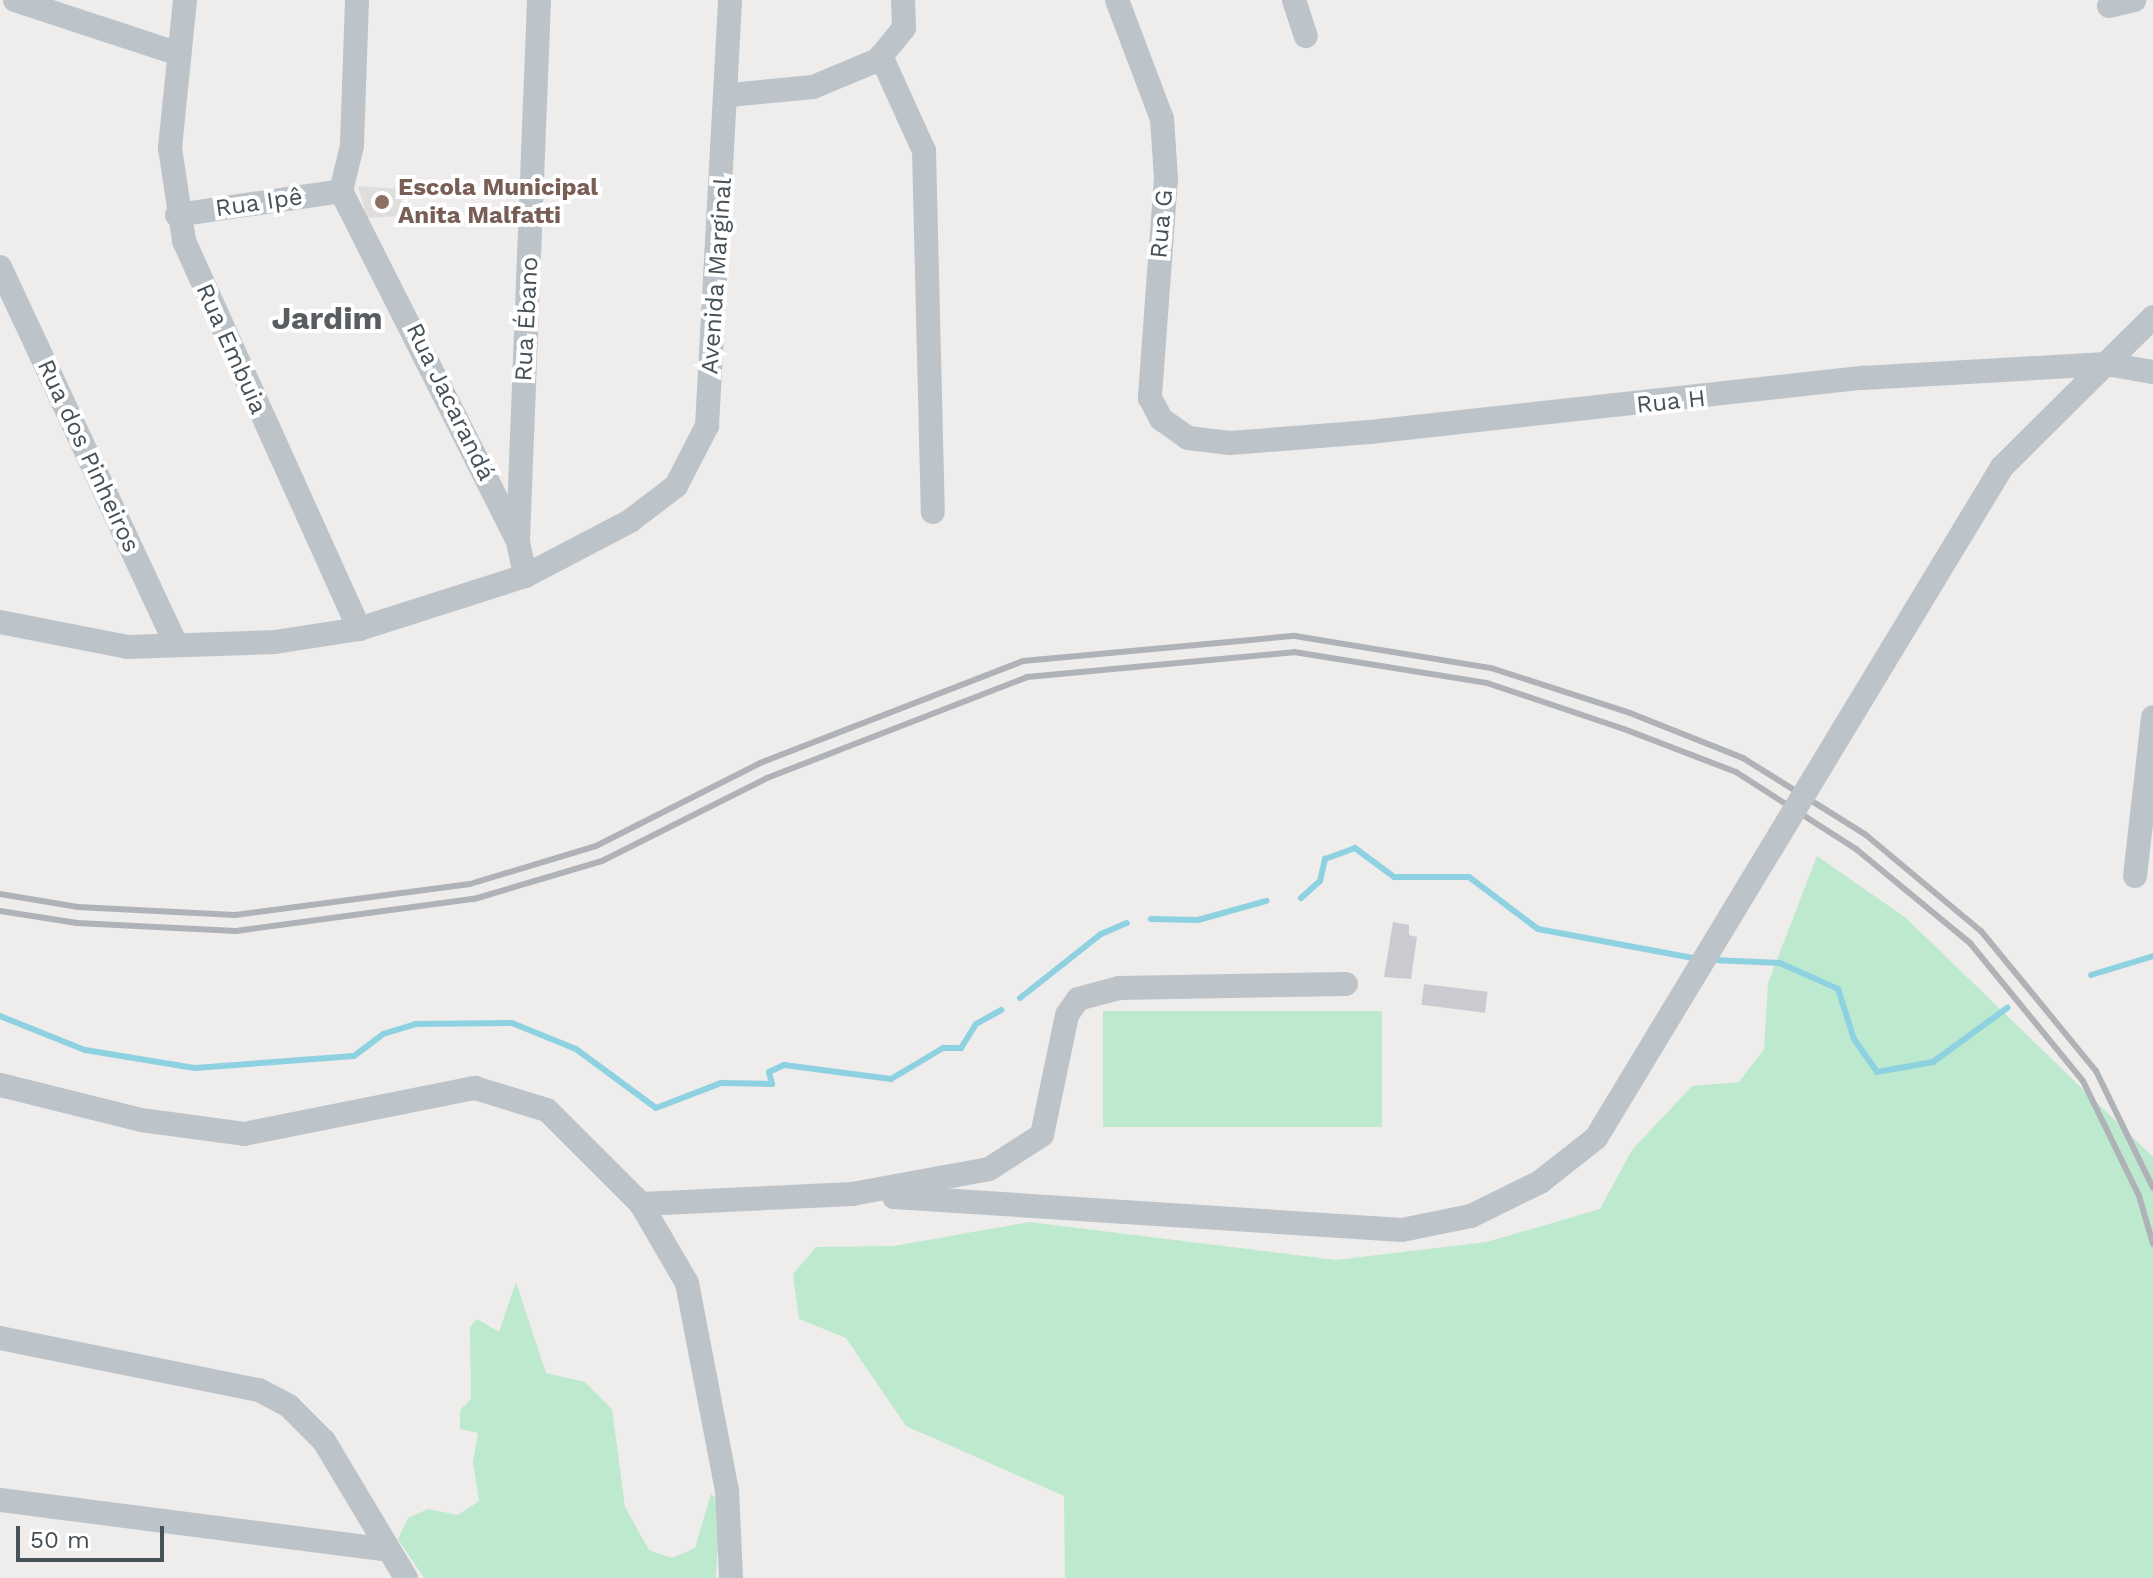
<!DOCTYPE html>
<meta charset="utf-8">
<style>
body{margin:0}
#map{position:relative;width:2153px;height:1578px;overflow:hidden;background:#efecec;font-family:"Work Sans",sans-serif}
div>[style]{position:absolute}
.education>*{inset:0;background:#e0dddd}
.green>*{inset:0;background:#bde9ce;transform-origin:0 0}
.stream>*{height:6px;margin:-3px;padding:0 3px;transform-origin:3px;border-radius:3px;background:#8ed2e2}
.building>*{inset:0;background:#cacbd1;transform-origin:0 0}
.minor>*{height:24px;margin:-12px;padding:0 12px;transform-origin:12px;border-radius:12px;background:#bcc4ca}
.rail>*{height:6px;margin:-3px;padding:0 3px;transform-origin:3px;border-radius:3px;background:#afb2b6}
.minor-bridge>*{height:24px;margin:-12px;padding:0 12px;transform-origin:12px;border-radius:12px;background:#bcc4ca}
.dots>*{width:22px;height:22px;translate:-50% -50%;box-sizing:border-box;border:4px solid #fff;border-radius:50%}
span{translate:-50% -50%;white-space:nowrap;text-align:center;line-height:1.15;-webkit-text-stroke:8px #fff;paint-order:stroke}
.education-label{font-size:24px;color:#785e54;font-weight:700}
.left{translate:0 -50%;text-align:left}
.street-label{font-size:24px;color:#465057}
.district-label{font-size:32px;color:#595d60;font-weight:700}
.scale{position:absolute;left:16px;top:1526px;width:148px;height:36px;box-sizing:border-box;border:4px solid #465057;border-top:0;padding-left:10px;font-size:24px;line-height:28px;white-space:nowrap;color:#465057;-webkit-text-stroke:6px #fff;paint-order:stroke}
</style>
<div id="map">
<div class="education">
<i style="clip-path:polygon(358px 186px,402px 189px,400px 216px,367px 218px)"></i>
</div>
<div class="green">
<i style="clip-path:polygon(1817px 856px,1906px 918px,2153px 1157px,2153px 1578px,1065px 1578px,1064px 1496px,906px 1426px,846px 1338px,799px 1319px,793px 1274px,816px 1247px,894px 1246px,1029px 1222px,1336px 1260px,1487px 1242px,1600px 1209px,1632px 1150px,1692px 1086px,1739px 1082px,1764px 1049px,1768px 983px)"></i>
<i style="left:1382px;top:1011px;width:116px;height:279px;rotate:90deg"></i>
<i style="clip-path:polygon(516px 1282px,546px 1373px,585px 1382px,612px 1409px,625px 1507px,649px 1550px,672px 1558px,695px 1548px,711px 1494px,720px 1502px,716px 1578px,424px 1578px,398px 1539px,408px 1518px,428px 1509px,458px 1515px,479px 1501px,473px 1462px,478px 1433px,460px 1429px,460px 1410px,471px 1399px,470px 1327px,477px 1319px,499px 1332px)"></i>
</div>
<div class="stream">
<i style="left:1301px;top:898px;width:25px;rotate:-42deg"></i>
<i style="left:1320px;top:881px;width:23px;rotate:-77deg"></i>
<i style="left:1325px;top:859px;width:32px;rotate:-20deg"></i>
<i style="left:1355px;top:848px;width:49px;rotate:36.6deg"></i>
<i style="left:1394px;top:877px;width:75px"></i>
<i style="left:1469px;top:877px;width:86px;rotate:37deg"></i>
<i style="left:1538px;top:929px;width:163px;rotate:10.6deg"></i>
<i style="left:1151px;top:919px;width:47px;rotate:1.2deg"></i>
<i style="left:1198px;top:920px;width:71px;rotate:-15.6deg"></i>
<i style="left:1713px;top:960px;width:67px;rotate:2.6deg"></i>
<i style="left:1780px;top:963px;width:64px;rotate:24.1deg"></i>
<i style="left:1838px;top:989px;width:52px;rotate:72.3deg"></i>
<i style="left:1854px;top:1039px;width:40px;rotate:55.1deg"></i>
<i style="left:1877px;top:1072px;width:57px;rotate:-10.1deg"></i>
<i style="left:1933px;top:1062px;width:92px;rotate:-36.1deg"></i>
<i style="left:2091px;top:975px;width:65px;rotate:-17deg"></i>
<i style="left:1020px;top:998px;width:103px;rotate:-38.3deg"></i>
<i style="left:1101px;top:934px;width:28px;rotate:-23deg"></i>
<i style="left:0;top:1016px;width:92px;rotate:21.8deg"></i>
<i style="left:85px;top:1050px;width:111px;rotate:9.3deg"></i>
<i style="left:195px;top:1068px;width:159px;rotate:-4.3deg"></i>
<i style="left:354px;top:1056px;width:36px;rotate:-37deg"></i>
<i style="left:383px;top:1034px;width:34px;rotate:-17deg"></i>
<i style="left:415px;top:1024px;width:97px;rotate:-0.6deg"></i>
<i style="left:512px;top:1023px;width:69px;rotate:22.1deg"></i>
<i style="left:576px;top:1049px;width:99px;rotate:36.4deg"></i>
<i style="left:656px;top:1108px;width:70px;rotate:-21deg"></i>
<i style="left:721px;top:1083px;width:51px;rotate:1.1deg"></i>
<i style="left:772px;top:1084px;width:12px;rotate:-104deg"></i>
<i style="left:769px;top:1072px;width:17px;rotate:-25deg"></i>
<i style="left:784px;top:1065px;width:108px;rotate:7.5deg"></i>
<i style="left:891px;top:1079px;width:61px;rotate:-30.8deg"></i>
<i style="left:943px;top:1048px;width:18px"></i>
<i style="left:961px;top:1048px;width:28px;rotate:-58deg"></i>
<i style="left:976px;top:1024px;width:29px;rotate:-29deg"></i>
</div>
<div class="building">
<i style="clip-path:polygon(1393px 922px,1409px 925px,1409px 935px,1417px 937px,1411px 979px,1384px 977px)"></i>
<i style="left:1424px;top:984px;width:64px;height:21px;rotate:7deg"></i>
</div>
<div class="minor">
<i style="left:15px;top:0;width:173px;rotate:18.2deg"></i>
<i style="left:185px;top:0;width:149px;rotate:95.8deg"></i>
<i style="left:170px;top:148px;width:94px;rotate:81.4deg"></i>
<i style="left:184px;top:241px;width:426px;rotate:65.7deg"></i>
<i style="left:357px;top:0;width:146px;rotate:92deg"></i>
<i style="left:352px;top:146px;width:46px;rotate:103.7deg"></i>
<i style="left:341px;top:191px;width:393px;rotate:63.2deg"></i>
<i style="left:518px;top:542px;width:35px;rotate:78deg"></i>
<i style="left:1117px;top:0;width:127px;rotate:69.3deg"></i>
<i style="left:1162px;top:119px;width:59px;rotate:86.1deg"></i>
<i style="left:1166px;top:178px;width:221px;rotate:94.2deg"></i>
<i style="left:1150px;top:398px;width:24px;rotate:62deg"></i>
<i style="left:1161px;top:419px;width:33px;rotate:35deg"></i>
<i style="left:1188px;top:438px;width:42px;rotate:6.8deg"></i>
<i style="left:1230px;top:443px;width:140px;rotate:-4.5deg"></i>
<i style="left:1370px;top:432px;width:496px;rotate:-6.3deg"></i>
<i style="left:1863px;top:378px;width:243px;rotate:-3.3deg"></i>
<i style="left:2106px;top:364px;width:48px;rotate:9.7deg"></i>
<i style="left:1294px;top:0;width:38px;rotate:72deg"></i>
<i style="left:2109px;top:6px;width:26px;rotate:-13deg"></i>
<i style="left:881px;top:56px;width:104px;rotate:65.6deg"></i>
<i style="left:924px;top:151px;width:361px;rotate:88.6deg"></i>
<i style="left:730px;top:95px;width:83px;rotate:-5.5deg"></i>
<i style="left:813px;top:87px;width:70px;rotate:-22.6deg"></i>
<i style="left:878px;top:60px;width:41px;rotate:-50.9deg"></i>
<i style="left:904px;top:28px;width:28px;rotate:-92deg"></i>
<i style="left:177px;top:215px;width:166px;rotate:-8.3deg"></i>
<i style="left:0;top:267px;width:417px;rotate:65deg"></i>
<i style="left:2002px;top:467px;width:213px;rotate:-44.8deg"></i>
<i style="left:518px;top:539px;width:539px;rotate:-87.77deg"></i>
<i style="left:0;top:622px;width:129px;rotate:11.1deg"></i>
<i style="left:127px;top:647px;width:148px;rotate:-1.9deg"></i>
<i style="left:275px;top:642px;width:85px;rotate:-8.8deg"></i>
<i style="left:359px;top:629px;width:174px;rotate:-17.7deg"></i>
<i style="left:525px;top:576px;width:119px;rotate:-27.6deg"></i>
<i style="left:630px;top:521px;width:58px;rotate:-37.3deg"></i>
<i style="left:676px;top:486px;width:68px;rotate:-62.7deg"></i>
<i style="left:707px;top:426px;width:427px;rotate:-86.9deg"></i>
<i style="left:2135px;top:876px;width:160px;rotate:-83.5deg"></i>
<i style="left:0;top:1085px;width:145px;rotate:13.9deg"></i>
<i style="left:141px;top:1120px;width:104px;rotate:7.7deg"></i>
<i style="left:244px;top:1134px;width:236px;rotate:-11.3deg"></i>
<i style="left:475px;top:1088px;width:75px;rotate:17deg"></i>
<i style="left:547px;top:1110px;width:133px;rotate:45deg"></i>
<i style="left:641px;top:1204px;width:91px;rotate:59.8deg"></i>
<i style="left:687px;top:1283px;width:211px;rotate:79.1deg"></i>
<i style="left:727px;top:1490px;width:88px;rotate:87.4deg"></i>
<i style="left:894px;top:1197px;width:509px;rotate:3.72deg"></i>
<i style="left:641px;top:1204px;width:211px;rotate:-2.7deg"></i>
<i style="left:852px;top:1194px;width:139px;rotate:-10.3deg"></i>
<i style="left:989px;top:1169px;width:63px;rotate:-32.7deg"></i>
<i style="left:1042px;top:1135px;width:123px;rotate:-78.2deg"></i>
<i style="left:1067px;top:1015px;width:19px;rotate:-55deg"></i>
<i style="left:1078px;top:999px;width:42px;rotate:-15deg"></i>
<i style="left:1119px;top:988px;width:227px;rotate:-1deg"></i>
<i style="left:0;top:1338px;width:264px;rotate:11.4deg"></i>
<i style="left:259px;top:1390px;width:34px;rotate:28deg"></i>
<i style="left:289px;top:1406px;width:49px;rotate:45deg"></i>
<i style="left:324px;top:1441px;width:160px;rotate:59.1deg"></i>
<i style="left:0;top:1500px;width:388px;rotate:7.3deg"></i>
</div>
<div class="rail">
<i style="left:0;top:894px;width:79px;rotate:9.5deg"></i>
<i style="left:78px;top:907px;width:157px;rotate:2.9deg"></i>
<i style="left:235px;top:915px;width:237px;rotate:-7.5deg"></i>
<i style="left:470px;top:884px;width:132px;rotate:-16.8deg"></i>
<i style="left:596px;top:846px;width:184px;rotate:-26.8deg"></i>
<i style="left:760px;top:763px;width:282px;rotate:-21.2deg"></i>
<i style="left:1023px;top:661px;width:273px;rotate:-5.3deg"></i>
<i style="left:1295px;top:636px;width:199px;rotate:9.3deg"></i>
<i style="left:1491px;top:668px;width:146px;rotate:17.9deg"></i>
<i style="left:1630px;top:713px;width:122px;rotate:21.7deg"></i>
<i style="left:1743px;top:758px;width:145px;rotate:32deg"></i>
<i style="left:1866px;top:835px;width:150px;rotate:39.9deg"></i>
<i style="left:1981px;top:931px;width:181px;rotate:50.6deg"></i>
<i style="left:2096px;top:1071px;width:130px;rotate:64deg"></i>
<i style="left:0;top:911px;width:78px;rotate:8.9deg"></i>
<i style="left:77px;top:923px;width:159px;rotate:2.9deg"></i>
<i style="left:236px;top:931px;width:240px;rotate:-7.7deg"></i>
<i style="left:474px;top:899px;width:134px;rotate:-16.5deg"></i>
<i style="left:602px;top:861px;width:185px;rotate:-26.7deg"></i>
<i style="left:767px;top:778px;width:279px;rotate:-21.2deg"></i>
<i style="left:1027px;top:677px;width:268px;rotate:-5.3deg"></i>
<i style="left:1294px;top:652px;width:195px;rotate:9.1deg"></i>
<i style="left:1487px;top:683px;width:145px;rotate:18.6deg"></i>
<i style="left:1624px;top:729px;width:120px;rotate:21deg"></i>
<i style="left:1736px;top:772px;width:143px;rotate:32.7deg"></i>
<i style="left:1856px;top:849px;width:148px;rotate:39.5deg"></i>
<i style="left:1970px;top:943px;width:178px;rotate:50.7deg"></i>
<i style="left:2083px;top:1081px;width:128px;rotate:64deg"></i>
<i style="left:2139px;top:1196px;width:50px;rotate:73.7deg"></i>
</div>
<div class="minor-bridge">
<i style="left:1402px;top:1230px;width:70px;rotate:-11.5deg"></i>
<i style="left:1471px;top:1216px;width:77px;rotate:-26.2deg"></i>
<i style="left:1540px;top:1182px;width:71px;rotate:-38.2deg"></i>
<i style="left:1596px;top:1138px;width:784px;rotate:-58.82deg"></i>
</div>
<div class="dots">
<i style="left:382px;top:202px;background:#8d6e63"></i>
</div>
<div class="education-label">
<span class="left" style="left:398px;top:202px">Escola Municipal<br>Anita Malfatti</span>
</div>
<div class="street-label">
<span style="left:259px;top:203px;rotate:-8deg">Rua Ipê</span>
<span style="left:1162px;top:224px;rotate:-85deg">Rua G</span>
<span style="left:717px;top:276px;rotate:-86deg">Avenida Marginal</span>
<span style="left:527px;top:319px;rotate:-87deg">Rua Ébano</span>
<span style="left:231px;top:349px;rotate:66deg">Rua Embuia</span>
<span style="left:450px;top:402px;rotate:64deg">Rua Jacarandá</span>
<span style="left:1671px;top:402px;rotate:-6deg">Rua H</span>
<span style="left:88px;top:456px;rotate:65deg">Rua dos Pinheiros</span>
</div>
<div class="district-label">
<span style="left:327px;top:318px">Jardim</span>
</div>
<div class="scale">50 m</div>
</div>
